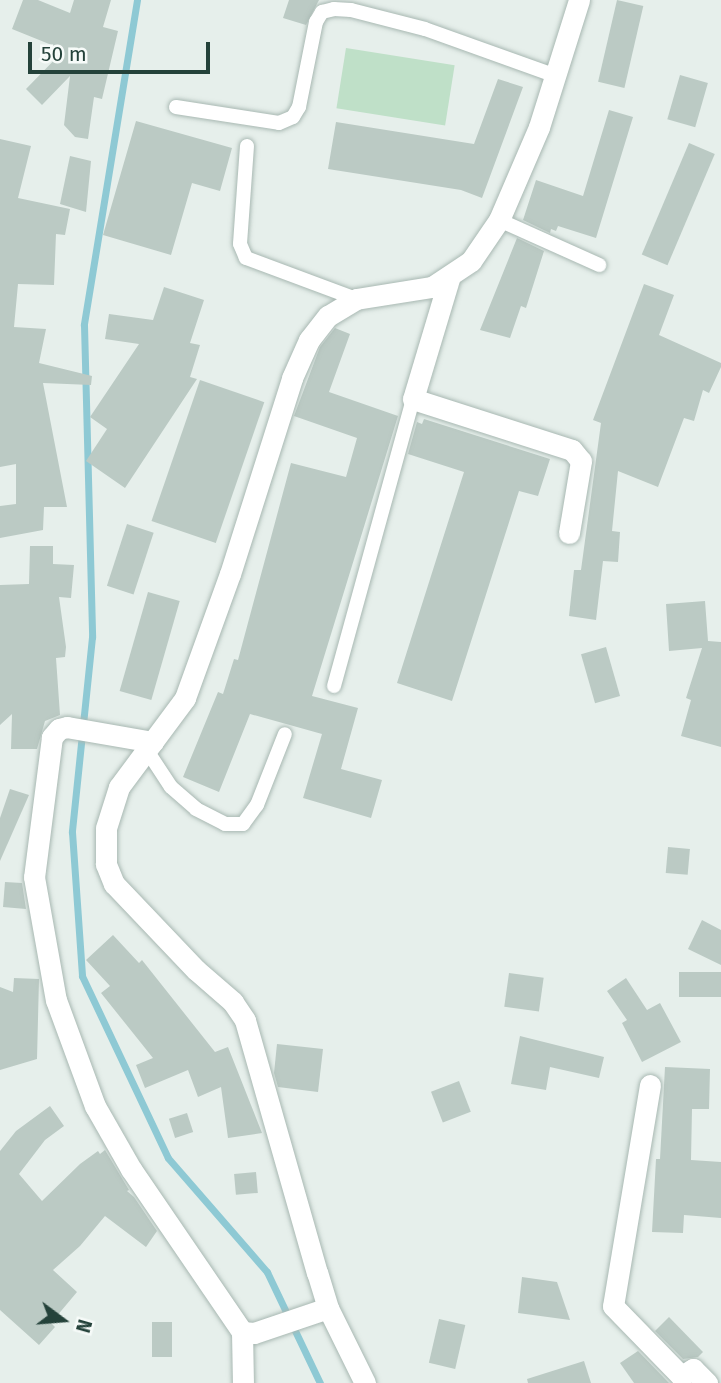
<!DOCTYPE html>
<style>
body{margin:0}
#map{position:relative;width:721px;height:1383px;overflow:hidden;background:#e6efeb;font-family:"Fira Sans",sans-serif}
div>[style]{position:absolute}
.green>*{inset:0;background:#bfe0c8;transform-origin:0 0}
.stream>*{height:7px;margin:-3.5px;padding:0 3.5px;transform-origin:3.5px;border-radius:3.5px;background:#8ec9d4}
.building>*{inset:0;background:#bbcac4;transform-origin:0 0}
.roads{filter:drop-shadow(0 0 2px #a8b8b2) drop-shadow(0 0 2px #a8b8b2)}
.service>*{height:14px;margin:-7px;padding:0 7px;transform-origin:7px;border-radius:7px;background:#fff}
.minor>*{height:21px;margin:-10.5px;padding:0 10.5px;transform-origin:10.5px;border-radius:10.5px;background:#fff}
span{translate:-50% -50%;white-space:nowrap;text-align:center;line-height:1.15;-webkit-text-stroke:5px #f7fbf9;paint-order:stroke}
.north{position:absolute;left:28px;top:1285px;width:70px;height:70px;-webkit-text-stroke:5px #f7fbf9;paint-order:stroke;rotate:106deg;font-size:19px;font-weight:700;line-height:28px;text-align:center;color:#24423a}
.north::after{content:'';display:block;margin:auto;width:24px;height:32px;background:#24423a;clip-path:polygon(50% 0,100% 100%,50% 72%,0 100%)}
.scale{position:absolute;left:28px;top:42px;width:182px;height:32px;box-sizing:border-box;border:4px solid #24423a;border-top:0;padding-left:9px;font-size:21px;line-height:24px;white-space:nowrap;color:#24423a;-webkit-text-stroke:5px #f7fbf9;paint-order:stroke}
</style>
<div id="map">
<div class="green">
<i style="left:346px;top:48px;width:110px;height:61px;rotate:9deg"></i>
</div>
<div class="stream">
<i style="left:137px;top:0;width:329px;rotate:99.3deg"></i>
<i style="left:84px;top:325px;width:312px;rotate:88.5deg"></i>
<i style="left:92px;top:637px;width:196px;rotate:95.9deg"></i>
<i style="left:72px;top:832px;width:144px;rotate:86deg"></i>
<i style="left:82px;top:976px;width:201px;rotate:64.7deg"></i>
<i style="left:168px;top:1158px;width:151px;rotate:49deg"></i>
<i style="left:267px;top:1272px;width:123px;rotate:64.5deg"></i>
</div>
<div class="building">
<i style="clip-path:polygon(23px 0,38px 0,70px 13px,74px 0,111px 0,103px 27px,118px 31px,102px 99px,94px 97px,88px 139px,75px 137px,64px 125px,70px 76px,42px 105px,26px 89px,64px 50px,12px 29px)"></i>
<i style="clip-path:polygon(289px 0,319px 0,306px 25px,283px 18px)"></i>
<i style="left:617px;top:0;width:27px;height:84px;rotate:13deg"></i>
<i style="left:680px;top:75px;width:29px;height:46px;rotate:16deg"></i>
<i style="clip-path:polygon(498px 79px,523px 87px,482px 198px,461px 190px,328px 169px,336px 122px,474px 144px)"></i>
<i style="clip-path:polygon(609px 110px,633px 117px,596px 238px,558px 226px,556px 231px,551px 229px,550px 233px,523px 220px,536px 180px,583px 196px)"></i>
<i style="clip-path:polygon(136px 121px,232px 148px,220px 191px,192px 183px,171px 255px,103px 235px)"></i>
<i style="clip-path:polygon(0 139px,31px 146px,18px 198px,70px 209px,65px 235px,56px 234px,54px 285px,18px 284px,14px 327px,46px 329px,39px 363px,92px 376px,91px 385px,43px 383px,67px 507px,44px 507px,43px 530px,0 538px,0 506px,16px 504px,16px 464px,0 467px)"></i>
<i style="left:689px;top:143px;width:28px;height:121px;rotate:23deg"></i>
<i style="clip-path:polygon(70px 156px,91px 161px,86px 212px,60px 204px)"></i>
<i style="clip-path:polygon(517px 238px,544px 251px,526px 308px,521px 306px,510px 338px,480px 330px)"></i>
<i style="clip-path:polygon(644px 284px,674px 295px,659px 335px,721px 363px,721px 367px,709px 393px,703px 390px,694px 421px,684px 418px,658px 487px,618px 471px,612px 531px,620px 532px,618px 562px,603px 561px,596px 620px,569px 616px,574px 570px,581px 570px,601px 423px,593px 420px)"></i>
<i style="clip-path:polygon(164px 287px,204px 300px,190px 343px,200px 345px,190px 377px,197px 379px,125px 488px,86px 461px,107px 429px,90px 417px,139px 344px,105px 339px,109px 314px,153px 320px)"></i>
<i style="clip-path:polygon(335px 328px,350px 334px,329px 392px,398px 416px,312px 696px,358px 708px,341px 769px,382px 780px,371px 818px,303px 798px,322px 734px,250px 714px,219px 792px,183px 777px,218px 692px,223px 694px,234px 659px,238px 660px,291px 463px,346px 477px,357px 438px,294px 416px,320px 347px)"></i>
<i style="left:200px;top:380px;width:68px;height:149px;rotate:19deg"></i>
<i style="clip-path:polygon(424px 419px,550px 459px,538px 496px,519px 491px,452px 701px,397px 683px,464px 472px,408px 454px,417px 422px,422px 424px)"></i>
<i style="left:127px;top:524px;width:28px;height:65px;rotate:18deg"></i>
<i style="clip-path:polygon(30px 546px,53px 546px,53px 564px,74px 565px,71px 598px,59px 597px,66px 647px,65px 657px,56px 658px,60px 715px,45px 721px,37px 749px,11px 749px,12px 714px,0 725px,0 585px,29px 584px)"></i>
<i style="left:148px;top:592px;width:33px;height:103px;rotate:16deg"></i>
<i style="clip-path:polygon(705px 601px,708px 641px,721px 642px,721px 747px,681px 736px,691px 700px,686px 698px,702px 648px,669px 651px,666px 604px)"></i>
<i style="left:606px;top:647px;width:51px;height:26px;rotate:74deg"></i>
<i style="clip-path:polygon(10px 789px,29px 795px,0 861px,0 818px)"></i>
<i style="left:668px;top:847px;width:22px;height:26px;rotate:5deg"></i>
<i style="clip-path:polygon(5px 882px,22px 883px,26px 909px,3px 907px)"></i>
<i style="clip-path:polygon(702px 920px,721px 930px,721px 965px,688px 949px)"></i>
<i style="clip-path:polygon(113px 935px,139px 963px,142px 960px,215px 1052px,228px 1047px,262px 1133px,228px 1138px,221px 1087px,198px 1097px,188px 1070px,145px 1088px,136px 1065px,153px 1058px,101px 993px,110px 986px,86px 960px)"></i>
<i style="left:721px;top:972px;width:25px;height:42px;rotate:90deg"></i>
<i style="left:509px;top:973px;width:35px;height:34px;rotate:8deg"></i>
<i style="clip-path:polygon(14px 978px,39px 979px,37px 1059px,0 1070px,0 987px,13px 992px)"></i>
<i style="clip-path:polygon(626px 978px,647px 1010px,660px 1003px,681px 1042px,642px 1062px,622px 1023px,627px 1020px,607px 991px)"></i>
<i style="clip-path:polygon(520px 1036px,604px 1057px,599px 1078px,550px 1067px,546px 1090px,511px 1084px)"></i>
<i style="clip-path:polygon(277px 1044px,323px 1049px,318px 1092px,278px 1087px,274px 1073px)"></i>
<i style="clip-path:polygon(665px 1067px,710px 1069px,709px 1109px,692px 1109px,691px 1160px,721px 1162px,721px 1218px,684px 1215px,683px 1233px,652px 1232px,656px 1159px,660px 1159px)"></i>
<i style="left:459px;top:1081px;width:33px;height:30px;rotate:69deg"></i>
<i style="clip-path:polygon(50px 1106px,64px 1126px,45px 1140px,19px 1174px,42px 1201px,80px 1164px,98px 1151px,100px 1154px,105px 1150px,129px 1190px,127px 1191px,134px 1197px,157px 1231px,146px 1247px,105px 1216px,80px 1246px,53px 1270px,77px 1292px,51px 1323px,55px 1327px,39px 1345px,0 1310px,0 1151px,16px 1131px)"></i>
<i style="left:187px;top:1113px;width:20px;height:19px;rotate:72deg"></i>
<i style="left:256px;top:1172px;width:21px;height:22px;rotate:85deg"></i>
<i style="clip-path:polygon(522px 1277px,557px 1282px,570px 1320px,518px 1313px)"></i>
<i style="clip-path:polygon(669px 1317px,703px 1352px,698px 1357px,683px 1359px,655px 1331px)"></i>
<i style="left:439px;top:1319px;width:27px;height:45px;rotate:13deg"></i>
<i style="left:172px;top:1322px;width:35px;height:20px;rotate:90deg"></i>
<i style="clip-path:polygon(638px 1351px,669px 1383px,634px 1383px,620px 1363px)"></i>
<i style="clip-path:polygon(584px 1361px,591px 1383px,528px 1383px,527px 1379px)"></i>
</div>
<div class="roads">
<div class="service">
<i style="left:176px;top:107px;width:104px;rotate:8.8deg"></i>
<i style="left:279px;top:123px;width:15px;rotate:-23deg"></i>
<i style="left:293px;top:117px;width:12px;rotate:-59deg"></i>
<i style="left:299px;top:107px;width:87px;rotate:-78.7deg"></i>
<i style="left:316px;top:22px;width:12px;rotate:-59deg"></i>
<i style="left:322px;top:12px;width:12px;rotate:-14deg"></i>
<i style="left:334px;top:9px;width:17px;rotate:3deg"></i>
<i style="left:351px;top:10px;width:76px;rotate:14.4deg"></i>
<i style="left:425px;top:29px;width:139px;rotate:19.7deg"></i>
<i style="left:247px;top:146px;width:98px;rotate:94.1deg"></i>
<i style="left:240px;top:244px;width:15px;rotate:67deg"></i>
<i style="left:246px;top:258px;width:117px;rotate:20.4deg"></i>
<i style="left:499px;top:220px;width:110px;rotate:24.2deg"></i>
<i style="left:334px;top:686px;width:298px;rotate:-74.6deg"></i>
<i style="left:146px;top:749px;width:45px;rotate:56.7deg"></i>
<i style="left:171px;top:787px;width:33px;rotate:41deg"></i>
<i style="left:196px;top:809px;width:33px;rotate:27deg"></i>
<i style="left:225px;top:824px;width:18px"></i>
<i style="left:243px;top:824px;width:24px;rotate:-54deg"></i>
<i style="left:257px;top:805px;width:76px;rotate:-68.5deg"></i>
</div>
<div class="minor">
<i style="left:449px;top:279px;width:125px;rotate:106.7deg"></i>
<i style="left:413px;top:399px;width:167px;rotate:17.8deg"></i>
<i style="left:572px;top:450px;width:14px;rotate:51deg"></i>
<i style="left:581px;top:461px;width:73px;rotate:99.5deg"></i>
<i style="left:153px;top:742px;width:87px;rotate:-170.1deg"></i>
<i style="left:67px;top:727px;width:8px;rotate:166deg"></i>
<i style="left:59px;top:729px;width:11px;rotate:131deg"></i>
<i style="left:52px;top:737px;width:141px;rotate:97.3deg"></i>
<i style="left:34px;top:877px;width:125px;rotate:79.9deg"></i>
<i style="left:56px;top:1000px;width:113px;rotate:69.8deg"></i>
<i style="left:95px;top:1106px;width:73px;rotate:60.3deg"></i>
<i style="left:131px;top:1169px;width:197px;rotate:55.7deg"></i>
<i style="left:242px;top:1332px;width:12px;rotate:5deg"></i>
<i style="left:254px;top:1333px;width:78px;rotate:-18.7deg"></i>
<i style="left:650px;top:1085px;width:224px;rotate:99.5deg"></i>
<i style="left:613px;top:1306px;width:98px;rotate:45.8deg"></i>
<i style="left:681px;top:1376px;width:14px;rotate:-30deg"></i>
<i style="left:693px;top:1369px;width:20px;rotate:45deg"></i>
<i style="left:242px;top:1332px;width:51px;rotate:88.9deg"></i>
<i style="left:365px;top:1383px;width:84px;rotate:-116.3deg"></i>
<i style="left:328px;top:1308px;width:37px;rotate:-107deg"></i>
<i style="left:317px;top:1273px;width:263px;rotate:-105.9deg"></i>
<i style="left:245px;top:1020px;width:22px;rotate:-124deg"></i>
<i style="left:233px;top:1002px;width:49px;rotate:-139.1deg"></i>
<i style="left:196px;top:970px;width:119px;rotate:-133.6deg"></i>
<i style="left:114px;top:884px;width:22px;rotate:-112deg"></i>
<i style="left:106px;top:864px;width:36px;rotate:-90deg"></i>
<i style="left:106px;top:828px;width:43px;rotate:-72.4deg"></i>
<i style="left:119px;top:787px;width:111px;rotate:-53.4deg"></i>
<i style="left:185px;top:698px;width:132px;rotate:-70.1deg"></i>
<i style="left:230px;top:574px;width:206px;rotate:-72.4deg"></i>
<i style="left:292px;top:378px;width:42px;rotate:-65.9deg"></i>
<i style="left:309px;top:340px;width:31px;rotate:-52deg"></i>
<i style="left:328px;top:316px;width:33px;rotate:-31deg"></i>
<i style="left:356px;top:299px;width:77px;rotate:-9deg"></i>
<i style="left:432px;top:287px;width:47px;rotate:-33.7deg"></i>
<i style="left:471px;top:261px;width:50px;rotate:-55.7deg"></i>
<i style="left:499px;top:220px;width:101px;rotate:-66.7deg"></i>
<i style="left:539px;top:127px;width:133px;rotate:-72.5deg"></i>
</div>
</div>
<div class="north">N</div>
<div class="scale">50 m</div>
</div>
